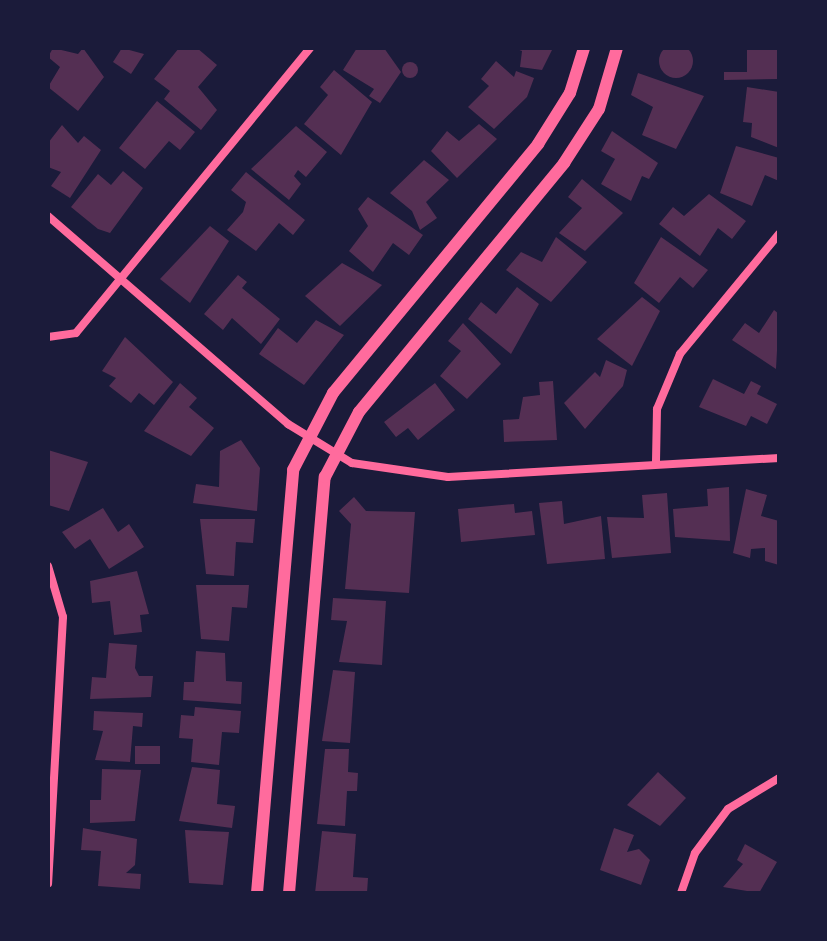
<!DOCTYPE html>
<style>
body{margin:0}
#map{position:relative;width:827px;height:941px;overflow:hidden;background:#1b1b3a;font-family:"Nunito Sans",sans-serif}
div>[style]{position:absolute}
.building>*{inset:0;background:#542f53;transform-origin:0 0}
.round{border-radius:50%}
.minor>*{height:8px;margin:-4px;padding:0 4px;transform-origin:4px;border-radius:4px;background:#ff6b9d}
.tertiary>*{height:12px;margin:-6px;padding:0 6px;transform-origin:6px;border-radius:6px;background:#ff6b9d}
span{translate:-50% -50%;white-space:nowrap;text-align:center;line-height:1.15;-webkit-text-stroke:6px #1b1b3a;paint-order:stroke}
.frame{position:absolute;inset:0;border:50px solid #1b1b3a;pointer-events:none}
</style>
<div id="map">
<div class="building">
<i class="round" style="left:659px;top:44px;width:34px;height:34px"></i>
<i style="clip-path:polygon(53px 48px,78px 54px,83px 48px,104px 77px,78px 111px,48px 87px,60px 67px,48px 57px)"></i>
<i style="clip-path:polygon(122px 48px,144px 54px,131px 74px,113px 62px)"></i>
<i style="clip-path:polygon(179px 48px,197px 48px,217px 65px,198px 87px,217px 110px,201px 130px,164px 99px,170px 91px,154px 79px)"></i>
<i style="clip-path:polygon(357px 48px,384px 48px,401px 72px,380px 103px,369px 96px,374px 89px,343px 70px)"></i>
<i style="clip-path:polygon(514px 48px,553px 48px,542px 70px,520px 67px,522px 51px)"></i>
<i style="clip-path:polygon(747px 48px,779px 48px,779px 79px,724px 80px,724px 72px,747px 72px)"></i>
<i style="clip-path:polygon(496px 61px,514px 77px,516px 71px,534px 78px,527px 97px,494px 129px,468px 107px,489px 86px,481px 79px)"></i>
<i class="round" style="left:402px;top:62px;width:16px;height:16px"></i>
<i style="clip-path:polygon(334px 70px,372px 102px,341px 155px,304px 124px,328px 95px,320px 87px)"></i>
<i style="clip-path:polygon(638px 73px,704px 96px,676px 149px,642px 135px,653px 107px,631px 95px)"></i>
<i style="clip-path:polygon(747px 87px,779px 92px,779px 148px,751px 137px,752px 123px,743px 122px)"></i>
<i style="clip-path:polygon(157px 101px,195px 132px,180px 150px,169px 141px,145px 169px,119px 148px)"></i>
<i style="clip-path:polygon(479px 124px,497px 139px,457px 178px,431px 151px,447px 131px,459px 141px)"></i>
<i style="clip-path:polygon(62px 125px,78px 143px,84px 136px,101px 150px,70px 198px,51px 186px,61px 172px,48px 167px,48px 143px)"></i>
<i style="clip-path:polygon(296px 126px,327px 152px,306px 177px,298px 170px,294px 176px,301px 184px,289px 200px,251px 169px)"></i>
<i style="clip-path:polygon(612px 131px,658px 163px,649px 179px,642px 176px,631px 201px,601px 184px,615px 159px,601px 151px)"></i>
<i style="clip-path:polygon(736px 146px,779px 158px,779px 181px,765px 175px,752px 206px,720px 193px)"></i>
<i style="clip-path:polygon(424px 160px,449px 180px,426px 202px,437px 218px,420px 230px,412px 211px,390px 193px)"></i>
<i style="clip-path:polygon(123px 171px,143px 188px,110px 233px,98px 229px,71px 207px,98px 174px,111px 185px)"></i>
<i style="clip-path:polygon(246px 172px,305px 220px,293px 235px,279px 223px,256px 251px,227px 230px,243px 212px,246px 202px,231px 190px)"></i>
<i style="clip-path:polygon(582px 179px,623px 213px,585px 251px,559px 233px,582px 208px,568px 197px)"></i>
<i style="clip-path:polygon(709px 194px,746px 221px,732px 239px,718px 228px,700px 256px,659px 224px,673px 207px,684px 216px)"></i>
<i style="clip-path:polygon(368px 197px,423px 235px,409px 255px,393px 243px,373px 272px,349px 251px,368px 226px,358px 209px)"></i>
<i style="clip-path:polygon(210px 226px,229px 241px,190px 303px,160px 279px)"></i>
<i style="clip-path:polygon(556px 237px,587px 262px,551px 302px,506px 270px,521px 252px,542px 262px)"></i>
<i style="clip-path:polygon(661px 237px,708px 270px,693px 288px,680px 277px,659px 303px,634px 283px)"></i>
<i style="clip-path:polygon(342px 263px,382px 285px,340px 326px,305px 296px)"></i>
<i style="clip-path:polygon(238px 275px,247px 282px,242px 288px,280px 319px,261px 344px,232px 318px,223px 330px,204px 314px)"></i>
<i style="clip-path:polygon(517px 287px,539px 304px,511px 354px,468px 319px,481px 302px,496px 314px)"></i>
<i style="clip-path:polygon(642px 297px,660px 311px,632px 366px,597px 339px)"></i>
<i style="clip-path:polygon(774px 310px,779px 314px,776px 369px,732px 340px,745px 323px,759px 333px)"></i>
<i style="clip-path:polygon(316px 320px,344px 335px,304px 385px,259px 354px,278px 328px,297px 343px)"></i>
<i style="clip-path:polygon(463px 323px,501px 364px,467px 399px,440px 376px,461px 351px,448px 341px)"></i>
<i style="clip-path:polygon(125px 337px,173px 382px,154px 405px,139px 393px,131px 403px,109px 386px,116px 378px,102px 371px)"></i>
<i style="clip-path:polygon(606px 360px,627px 370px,623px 386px,585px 429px,564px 403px,595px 372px,600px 377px)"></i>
<i style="clip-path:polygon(713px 379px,744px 394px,751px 381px,761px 386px,757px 394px,777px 404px,767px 424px,751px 416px,746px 426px,699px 407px)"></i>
<i style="clip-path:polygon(553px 381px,557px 440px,504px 442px,503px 420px,519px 419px,523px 397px,540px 395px,539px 382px)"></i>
<i style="clip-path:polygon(180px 383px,197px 398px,189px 407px,214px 428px,191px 456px,144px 431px)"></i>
<i style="clip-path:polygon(435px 383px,455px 410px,418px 440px,408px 428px,396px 437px,384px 422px)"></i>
<i style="clip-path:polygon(241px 440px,260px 468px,257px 511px,193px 503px,196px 484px,219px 487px,220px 451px)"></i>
<i style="clip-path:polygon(48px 450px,88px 462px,69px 511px,48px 505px)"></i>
<i style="clip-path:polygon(729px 487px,730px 541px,675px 537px,673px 509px,708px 506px,707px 489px)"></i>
<i style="clip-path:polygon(746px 489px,767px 495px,761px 516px,779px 521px,779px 565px,765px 561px,765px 548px,751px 549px,750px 558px,733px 553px)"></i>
<i style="clip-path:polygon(667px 493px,671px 553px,612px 558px,607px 517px,644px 518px,642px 495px)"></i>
<i style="clip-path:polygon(354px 497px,366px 511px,415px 512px,409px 593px,345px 589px,351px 524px,339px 511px)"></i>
<i style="clip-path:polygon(562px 501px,564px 524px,601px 516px,605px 559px,547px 564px,539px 503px)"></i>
<i style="clip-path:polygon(514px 504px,515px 513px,532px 511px,535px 535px,461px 542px,458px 509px)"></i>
<i style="clip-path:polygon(103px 508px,118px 532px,129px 524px,144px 547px,109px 569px,90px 539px,75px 549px,62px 532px)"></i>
<i style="clip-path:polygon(200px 519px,255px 519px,253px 543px,236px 542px,234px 576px,206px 574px)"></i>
<i style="clip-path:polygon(137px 571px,149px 614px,140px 615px,142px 632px,114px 635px,110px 601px,92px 603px,90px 581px)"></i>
<i style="clip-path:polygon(196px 585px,249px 585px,247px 608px,232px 607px,229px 641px,201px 639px)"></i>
<i style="clip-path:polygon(333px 598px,386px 601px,382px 665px,339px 662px,347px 621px,331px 620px)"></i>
<i style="clip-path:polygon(109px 643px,137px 645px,135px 668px,139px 676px,153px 676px,151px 697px,90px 699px,92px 677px,106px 678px)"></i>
<i style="clip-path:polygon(196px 651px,225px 653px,226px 681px,242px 682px,241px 704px,183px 700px,184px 682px,194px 682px)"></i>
<i style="clip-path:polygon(333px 670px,355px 672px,350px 743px,322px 741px)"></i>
<i style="clip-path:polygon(195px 707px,241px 711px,239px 733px,222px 732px,219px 765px,191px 762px,193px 739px,179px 738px,181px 715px,194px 716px)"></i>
<i style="clip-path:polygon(94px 711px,143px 713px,142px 727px,133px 726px,130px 762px,95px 760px,103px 731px,93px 730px)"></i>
<i style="left:135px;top:746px;width:25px;height:18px"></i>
<i style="clip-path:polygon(325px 749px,349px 749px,348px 772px,358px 773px,357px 791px,347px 791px,345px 826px,317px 824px)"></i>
<i style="clip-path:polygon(192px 767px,220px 770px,217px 804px,235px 806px,232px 828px,179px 821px)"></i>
<i style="clip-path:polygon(102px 769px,141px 770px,135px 821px,90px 823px,90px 800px,101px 800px)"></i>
<i style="clip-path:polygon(658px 772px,686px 798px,660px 826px,627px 805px)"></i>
<i style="clip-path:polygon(83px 828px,137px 839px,135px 865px,126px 873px,141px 874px,140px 889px,98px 886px,101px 851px,81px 850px)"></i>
<i style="clip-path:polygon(614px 828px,634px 835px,627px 852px,639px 849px,650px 860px,641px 885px,600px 870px)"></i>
<i style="clip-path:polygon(185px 830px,229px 832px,223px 885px,189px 883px)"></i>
<i style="clip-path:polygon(322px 831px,356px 834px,353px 877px,368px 878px,367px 893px,315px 893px)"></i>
<i style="clip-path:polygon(745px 844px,777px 862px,759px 893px,723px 887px,743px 864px,737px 860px)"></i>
</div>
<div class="minor">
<i style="left:48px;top:216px;width:318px;rotate:40.9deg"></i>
<i style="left:288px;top:424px;width:75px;rotate:31.4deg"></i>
<i style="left:352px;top:463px;width:97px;rotate:8.3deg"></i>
<i style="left:448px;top:477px;width:332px;rotate:-3.3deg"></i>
<i style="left:48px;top:337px;width:28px;rotate:-8deg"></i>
<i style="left:76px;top:333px;width:369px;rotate:-50.6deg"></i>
<i style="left:656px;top:461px;width:52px;rotate:-88.9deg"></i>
<i style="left:657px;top:409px;width:60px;rotate:-67.3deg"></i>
<i style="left:680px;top:354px;width:156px;rotate:-50.5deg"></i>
<i style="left:48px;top:566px;width:53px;rotate:73.6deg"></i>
<i style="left:63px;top:617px;width:267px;rotate:93.2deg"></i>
<i style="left:681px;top:893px;width:42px;rotate:-70.7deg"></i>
<i style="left:695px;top:853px;width:55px;rotate:-53.1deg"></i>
<i style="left:728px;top:809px;width:60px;rotate:-31.3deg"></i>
</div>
<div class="tertiary">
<i style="left:257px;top:893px;width:425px;rotate:-85.1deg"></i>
<i style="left:293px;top:470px;width:87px;rotate:-62.5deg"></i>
<i style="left:333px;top:393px;width:323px;rotate:-50.5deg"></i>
<i style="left:538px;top:144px;width:60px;rotate:-57.9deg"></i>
<i style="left:570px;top:93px;width:47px;rotate:-72.7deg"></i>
<i style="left:289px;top:893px;width:418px;rotate:-85.1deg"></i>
<i style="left:325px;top:477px;width:73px;rotate:-62.4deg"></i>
<i style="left:359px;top:412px;width:323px;rotate:-50.5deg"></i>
<i style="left:564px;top:163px;width:64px;rotate:-57.1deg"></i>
<i style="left:599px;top:109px;width:64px;rotate:-73.6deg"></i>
</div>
<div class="frame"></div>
</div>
